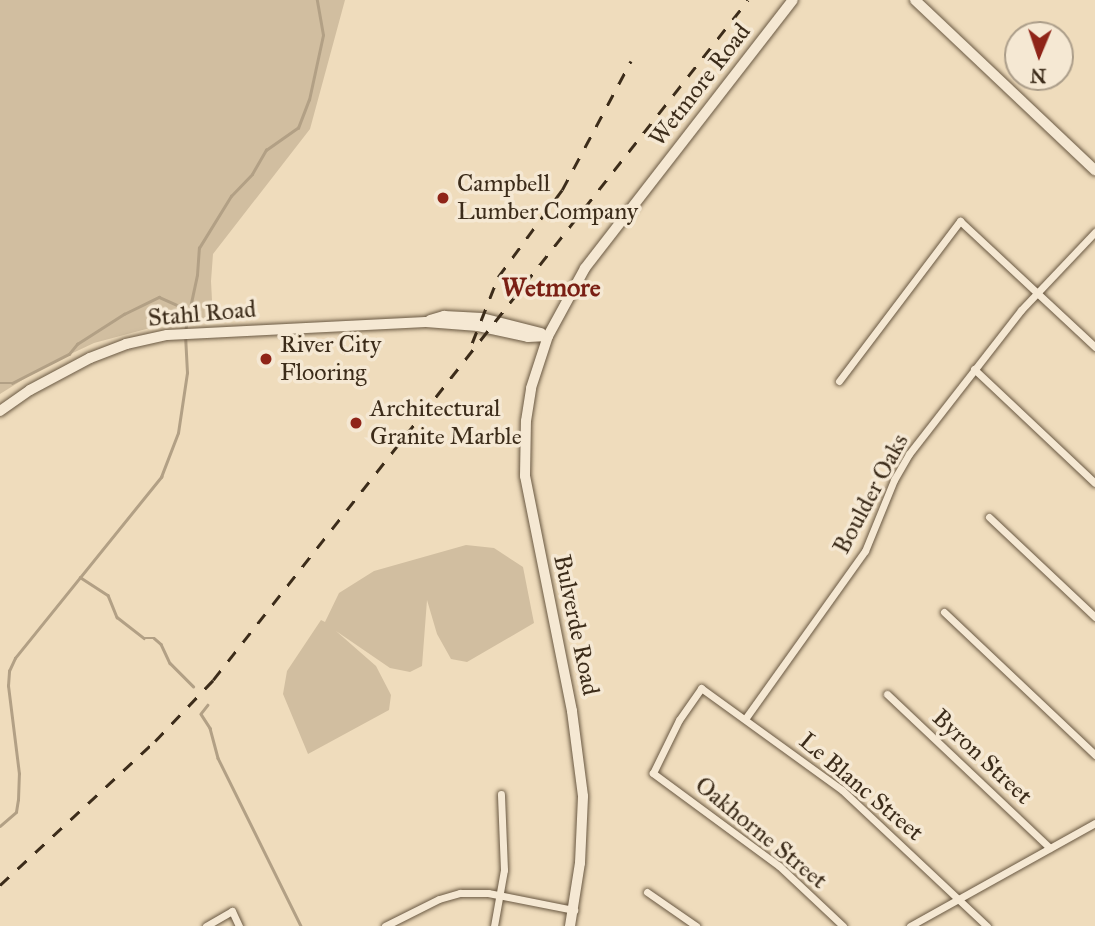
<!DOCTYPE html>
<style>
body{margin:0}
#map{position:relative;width:1095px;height:926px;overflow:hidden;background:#efdcbc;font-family:"IM FELL Great Primer",serif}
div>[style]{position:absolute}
.green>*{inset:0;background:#d1bea0}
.stream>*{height:2.5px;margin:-1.25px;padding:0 1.25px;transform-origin:1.25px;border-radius:1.25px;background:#b2a085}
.roads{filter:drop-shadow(0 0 2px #695842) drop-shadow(0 0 2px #695842)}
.street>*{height:7px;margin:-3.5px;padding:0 3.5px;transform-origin:3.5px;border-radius:3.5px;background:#f5e8d3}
.secondary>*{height:10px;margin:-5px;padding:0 5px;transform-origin:5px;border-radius:5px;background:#f5e8d3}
.rail>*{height:2.5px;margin-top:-1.25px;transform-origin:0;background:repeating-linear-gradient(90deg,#3c2c1a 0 12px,transparent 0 24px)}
.dots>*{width:19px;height:19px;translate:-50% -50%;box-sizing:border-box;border:4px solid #f5e8d3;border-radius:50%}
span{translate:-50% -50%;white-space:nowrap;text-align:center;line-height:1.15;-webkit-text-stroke:7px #f5e8d3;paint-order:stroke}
.street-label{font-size:24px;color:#3c2c1a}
.poi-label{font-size:24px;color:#3c2c1a}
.left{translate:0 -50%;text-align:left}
.neighbourhood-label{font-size:26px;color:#7a1f14;font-weight:700}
.north{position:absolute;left:1004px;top:21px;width:70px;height:70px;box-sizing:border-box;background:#f5e8d3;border:2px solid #ab9d89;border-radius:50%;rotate:182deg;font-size:19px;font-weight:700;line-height:28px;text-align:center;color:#3c2c1a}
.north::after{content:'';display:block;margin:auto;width:24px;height:32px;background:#8f2418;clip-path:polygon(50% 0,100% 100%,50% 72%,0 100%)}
</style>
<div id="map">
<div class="green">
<i style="clip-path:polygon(0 0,345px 0,310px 129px,213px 254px,211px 281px,213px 320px,165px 324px,94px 343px,43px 367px,0 394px)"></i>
<i style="clip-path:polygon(466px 545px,494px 548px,523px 567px,534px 623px,467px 662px,451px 659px,437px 634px,427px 600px,422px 666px,410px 672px,390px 668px,336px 631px,376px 666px,391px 695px,389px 710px,308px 754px,283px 694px,287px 671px,321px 620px,325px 622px,339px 593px,374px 571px)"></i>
</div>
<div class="stream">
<i style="left:185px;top:331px;width:57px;rotate:-77.9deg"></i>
<i style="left:197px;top:275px;width:27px;rotate:-86deg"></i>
<i style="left:199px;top:248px;width:61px;rotate:-58.4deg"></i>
<i style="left:231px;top:196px;width:30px;rotate:-46deg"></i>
<i style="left:252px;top:174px;width:28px;rotate:-60deg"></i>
<i style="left:266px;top:150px;width:39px;rotate:-35deg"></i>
<i style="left:298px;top:128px;width:30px;rotate:-69deg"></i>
<i style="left:309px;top:100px;width:66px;rotate:-77.8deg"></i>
<i style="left:323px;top:35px;width:36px;rotate:-100deg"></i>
<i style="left:0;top:383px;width:12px"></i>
<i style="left:12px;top:383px;width:64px;rotate:-27deg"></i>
<i style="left:69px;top:354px;width:13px;rotate:-51deg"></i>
<i style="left:77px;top:344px;width:56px;rotate:-32.6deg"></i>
<i style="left:124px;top:314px;width:39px;rotate:-26deg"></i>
<i style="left:159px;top:297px;width:32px;rotate:24deg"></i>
<i style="left:80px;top:577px;width:33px;rotate:33deg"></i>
<i style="left:108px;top:595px;width:24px;rotate:68deg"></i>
<i style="left:117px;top:617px;width:34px;rotate:38deg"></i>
<i style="left:144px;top:638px;width:10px"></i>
<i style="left:154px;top:638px;width:9px;rotate:41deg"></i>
<i style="left:161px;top:644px;width:21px;rotate:65deg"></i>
<i style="left:170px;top:663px;width:33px;rotate:45deg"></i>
<i style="left:208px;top:705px;width:11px;rotate:128deg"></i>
<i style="left:201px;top:714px;width:17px;rotate:57deg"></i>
<i style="left:210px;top:728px;width:31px;rotate:75deg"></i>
<i style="left:218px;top:758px;width:187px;rotate:63.7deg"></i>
<i style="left:0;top:826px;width:21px;rotate:-41deg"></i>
<i style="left:16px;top:812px;width:12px;rotate:-81deg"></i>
<i style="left:18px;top:800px;width:26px;rotate:-88deg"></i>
<i style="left:19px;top:774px;width:89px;rotate:-97.1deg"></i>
<i style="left:8px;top:686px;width:15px;rotate:-86deg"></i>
<i style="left:9px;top:671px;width:14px;rotate:-65deg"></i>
<i style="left:15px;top:658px;width:233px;rotate:-51.1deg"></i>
<i style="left:161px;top:477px;width:47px;rotate:-68.9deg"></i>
<i style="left:178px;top:433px;width:61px;rotate:-81.5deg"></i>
<i style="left:187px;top:373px;width:35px;rotate:-93deg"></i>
</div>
<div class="roads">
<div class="street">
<i style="left:974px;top:369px;width:166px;rotate:43.3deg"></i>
<i style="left:839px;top:381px;width:201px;rotate:-52.9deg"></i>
<i style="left:960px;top:221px;width:185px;rotate:43deg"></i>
<i style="left:989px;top:517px;width:146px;rotate:43.3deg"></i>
<i style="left:944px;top:612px;width:208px;rotate:43.4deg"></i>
<i style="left:887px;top:694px;width:224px;rotate:43.4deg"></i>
<i style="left:745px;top:719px;width:206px;rotate:-54.5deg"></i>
<i style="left:865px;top:551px;width:77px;rotate:-67.8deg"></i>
<i style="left:894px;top:480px;width:30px;rotate:-60deg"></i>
<i style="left:909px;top:454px;width:182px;rotate:-52.1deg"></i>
<i style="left:1021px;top:310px;width:108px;rotate:-46.5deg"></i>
<i style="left:647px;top:892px;width:60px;rotate:34.8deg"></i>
<i style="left:206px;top:926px;width:30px;rotate:-30deg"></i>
<i style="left:232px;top:911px;width:17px;rotate:65deg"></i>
<i style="left:385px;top:926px;width:60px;rotate:-26.6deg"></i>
<i style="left:439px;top:899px;width:22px;rotate:-16deg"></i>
<i style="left:460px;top:893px;width:28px"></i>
<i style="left:488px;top:893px;width:88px;rotate:11.2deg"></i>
<i style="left:494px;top:926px;width:57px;rotate:-79.9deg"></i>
<i style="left:504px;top:870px;width:76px;rotate:-92.3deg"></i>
<i style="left:843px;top:926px;width:88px;rotate:-136.8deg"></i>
<i style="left:779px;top:866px;width:157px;rotate:-143.6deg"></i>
<i style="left:653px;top:773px;width:59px;rotate:-63.9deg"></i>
<i style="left:679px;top:720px;width:39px;rotate:-55deg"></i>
<i style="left:701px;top:688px;width:174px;rotate:35.9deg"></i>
<i style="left:842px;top:790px;width:199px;rotate:43.2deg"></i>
<i style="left:910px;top:926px;width:212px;rotate:-29.1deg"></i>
</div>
<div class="secondary">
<i style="left:915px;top:0;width:248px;rotate:43.4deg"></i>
<i style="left:430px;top:320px;width:15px;rotate:-16deg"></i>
<i style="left:444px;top:316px;width:38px;rotate:3deg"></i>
<i style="left:482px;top:318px;width:61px;rotate:14.3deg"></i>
<i style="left:0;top:411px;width:37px;rotate:-35deg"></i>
<i style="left:30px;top:390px;width:68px;rotate:-28.1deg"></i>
<i style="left:90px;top:358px;width:39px;rotate:-21deg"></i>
<i style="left:126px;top:344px;width:42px;rotate:-12.4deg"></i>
<i style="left:167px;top:335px;width:259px;rotate:-2.9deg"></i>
<i style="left:426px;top:322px;width:52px;rotate:4.4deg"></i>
<i style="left:478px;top:326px;width:51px;rotate:12.4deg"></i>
<i style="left:528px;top:337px;width:20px;rotate:-3deg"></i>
<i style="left:570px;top:926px;width:64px;rotate:-81deg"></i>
<i style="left:580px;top:863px;width:67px;rotate:-87.4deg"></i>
<i style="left:583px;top:796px;width:86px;rotate:-97.4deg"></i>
<i style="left:572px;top:711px;width:240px;rotate:-101.3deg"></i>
<i style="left:525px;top:476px;width:55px;rotate:-89deg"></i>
<i style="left:526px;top:421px;width:33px;rotate:-81deg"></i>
<i style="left:531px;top:388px;width:55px;rotate:-71.9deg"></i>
<i style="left:548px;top:336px;width:77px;rotate:-61.4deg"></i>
<i style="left:585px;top:268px;width:339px;rotate:-52.2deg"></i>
</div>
</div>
<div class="rail">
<i style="left:472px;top:343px;width:71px;rotate:-68.5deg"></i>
<i style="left:498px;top:277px;width:108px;rotate:-53.7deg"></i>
<i style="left:562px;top:190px;width:146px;rotate:-61.9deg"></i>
<i style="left:0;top:885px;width:212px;rotate:-42.9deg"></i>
<i style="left:155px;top:741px;width:84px;rotate:-46.4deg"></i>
<i style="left:213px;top:680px;width:865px;rotate:-51.81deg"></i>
</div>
<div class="dots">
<i style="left:443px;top:198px;background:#8f2418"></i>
<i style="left:266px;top:359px;background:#8f2418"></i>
<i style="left:356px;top:423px;background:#8f2418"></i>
</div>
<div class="street-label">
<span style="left:700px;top:85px;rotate:-52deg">Wetmore Road</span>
<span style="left:202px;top:314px;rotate:-5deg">Stahl Road</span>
<span style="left:871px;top:494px;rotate:-62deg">Boulder Oaks</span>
<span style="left:576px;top:625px;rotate:78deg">Bulverde Road</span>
<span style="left:982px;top:757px;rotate:43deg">Byron Street</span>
<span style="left:861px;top:787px;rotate:40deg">Le Blanc Street</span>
<span style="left:761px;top:833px;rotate:39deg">Oakhorne Street</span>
</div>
<div class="poi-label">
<span class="left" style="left:457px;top:198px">Campbell<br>Lumber Company</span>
<span class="left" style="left:280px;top:359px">River City<br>Flooring</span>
<span class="left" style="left:370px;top:423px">Architectural<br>Granite Marble</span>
</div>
<div class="neighbourhood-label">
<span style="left:551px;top:288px">Wetmore</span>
</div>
<div class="north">N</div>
</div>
